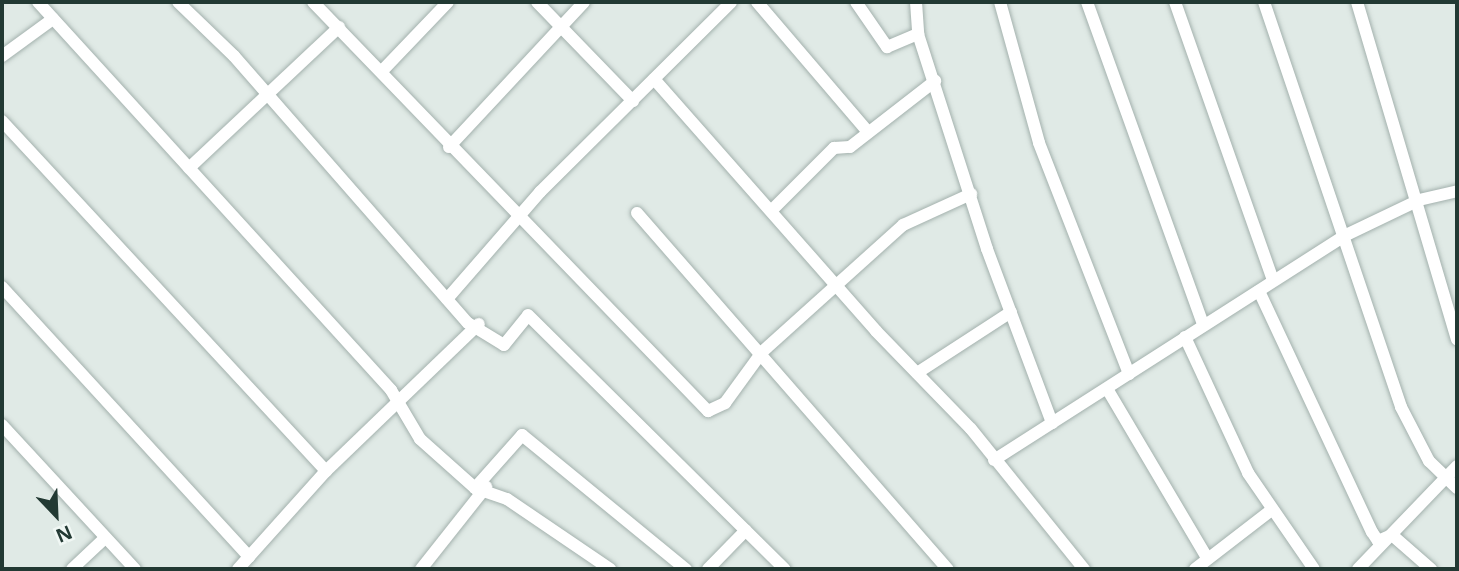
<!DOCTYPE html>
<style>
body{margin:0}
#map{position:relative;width:1459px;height:571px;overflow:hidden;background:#e0eae6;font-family:"Open Sans",sans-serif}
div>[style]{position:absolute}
.roads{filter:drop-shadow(0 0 2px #a3b1ad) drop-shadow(0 0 2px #a3b1ad)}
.minor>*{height:12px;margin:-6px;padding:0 6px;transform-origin:6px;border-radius:6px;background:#fff}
span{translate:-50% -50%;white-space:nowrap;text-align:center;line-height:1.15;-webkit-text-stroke:7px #f0f7f4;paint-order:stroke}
.frame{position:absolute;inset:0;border:4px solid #223933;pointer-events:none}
.north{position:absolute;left:21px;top:480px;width:70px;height:70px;-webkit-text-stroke:5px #f0f7f4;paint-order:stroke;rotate:157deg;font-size:19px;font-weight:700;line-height:28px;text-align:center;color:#223933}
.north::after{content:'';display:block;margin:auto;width:24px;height:32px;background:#223933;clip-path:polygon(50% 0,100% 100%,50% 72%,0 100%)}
</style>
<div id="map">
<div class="roads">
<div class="minor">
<i style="left:38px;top:2px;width:525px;rotate:47.7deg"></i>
<i style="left:391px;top:390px;width:57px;rotate:59.4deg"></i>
<i style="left:420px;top:439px;width:74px;rotate:41.7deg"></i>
<i style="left:475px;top:488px;width:34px;rotate:19deg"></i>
<i style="left:507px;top:499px;width:125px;rotate:34.2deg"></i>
<i style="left:178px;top:2px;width:78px;rotate:44deg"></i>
<i style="left:234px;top:56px;width:355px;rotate:48.8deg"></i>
<i style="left:468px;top:323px;width:42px;rotate:31.4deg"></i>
<i style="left:504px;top:345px;width:38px;rotate:-51deg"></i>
<i style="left:528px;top:315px;width:361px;rotate:44.7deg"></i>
<i style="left:313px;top:2px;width:569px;rotate:46deg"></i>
<i style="left:708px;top:411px;width:19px;rotate:-25deg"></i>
<i style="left:725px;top:403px;width:63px;rotate:-54deg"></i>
<i style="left:762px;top:352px;width:190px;rotate:-42deg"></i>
<i style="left:903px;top:225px;width:75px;rotate:-24.5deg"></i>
<i style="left:537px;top:2px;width:138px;rotate:45.9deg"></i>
<i style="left:757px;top:2px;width:170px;rotate:49.5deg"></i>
<i style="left:856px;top:2px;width:55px;rotate:55.4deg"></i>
<i style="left:887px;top:47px;width:34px;rotate:-23deg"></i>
<i style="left:916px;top:2px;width:32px;rotate:86deg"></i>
<i style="left:918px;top:34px;width:226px;rotate:72.2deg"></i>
<i style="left:987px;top:249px;width:186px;rotate:69.5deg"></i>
<i style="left:1000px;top:2px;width:146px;rotate:74.5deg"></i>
<i style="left:1039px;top:143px;width:248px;rotate:68.7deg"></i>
<i style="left:1087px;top:2px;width:343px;rotate:70.2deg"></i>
<i style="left:1175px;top:2px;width:295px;rotate:70.6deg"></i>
<i style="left:1264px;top:2px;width:428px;rotate:71.3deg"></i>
<i style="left:1401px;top:407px;width:61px;rotate:62.6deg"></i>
<i style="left:1429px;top:461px;width:39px;rotate:44deg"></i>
<i style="left:1357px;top:2px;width:352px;rotate:73.5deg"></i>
<i style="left:2px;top:56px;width:63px;rotate:-36deg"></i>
<i style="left:382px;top:71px;width:95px;rotate:-46.3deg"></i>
<i style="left:654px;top:79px;width:336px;rotate:48.6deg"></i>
<i style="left:876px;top:331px;width:136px;rotate:45.9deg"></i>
<i style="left:971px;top:429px;width:180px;rotate:51.1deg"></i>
<i style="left:2px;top:121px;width:477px;rotate:47.2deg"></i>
<i style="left:449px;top:147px;width:198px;rotate:-47deg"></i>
<i style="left:189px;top:168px;width:206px;rotate:-43.2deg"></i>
<i style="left:772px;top:210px;width:88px;rotate:-45deg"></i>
<i style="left:834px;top:148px;width:16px;rotate:-4deg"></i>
<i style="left:850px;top:147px;width:108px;rotate:-37.8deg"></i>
<i style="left:637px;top:213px;width:473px;rotate:48.9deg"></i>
<i style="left:2px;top:287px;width:366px;rotate:47.5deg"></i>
<i style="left:1259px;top:291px;width:266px;rotate:64.9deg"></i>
<i style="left:1372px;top:532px;width:11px;rotate:56deg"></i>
<i style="left:1378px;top:541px;width:15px;rotate:-23deg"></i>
<i style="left:1392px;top:535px;width:52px;rotate:41.1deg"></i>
<i style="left:447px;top:299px;width:142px;rotate:-49deg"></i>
<i style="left:540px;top:192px;width:269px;rotate:-44.8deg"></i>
<i style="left:1185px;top:337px;width:150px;rotate:65.1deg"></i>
<i style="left:1248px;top:473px;width:116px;rotate:55.5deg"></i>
<i style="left:917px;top:373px;width:112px;rotate:-33deg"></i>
<i style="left:1109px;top:392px;width:193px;rotate:59.4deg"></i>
<i style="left:2px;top:425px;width:196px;rotate:47.3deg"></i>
<i style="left:994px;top:460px;width:416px;rotate:-32.6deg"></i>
<i style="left:1344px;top:236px;width:83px;rotate:-25.6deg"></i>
<i style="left:1419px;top:200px;width:39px;rotate:-13deg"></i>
<i style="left:475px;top:488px;width:71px;rotate:-48.4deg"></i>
<i style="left:522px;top:435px;width:212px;rotate:39.3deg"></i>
<i style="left:72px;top:569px;width:44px;rotate:-43.2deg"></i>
<i style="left:238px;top:569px;width:132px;rotate:-48.1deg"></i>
<i style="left:326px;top:471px;width:212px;rotate:-43.9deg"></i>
<i style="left:421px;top:569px;width:105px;rotate:-51.6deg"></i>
<i style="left:708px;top:569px;width:54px;rotate:-45.7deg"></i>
<i style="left:1195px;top:569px;width:95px;rotate:-37.7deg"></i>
<i style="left:1358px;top:569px;width:143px;rotate:-46.1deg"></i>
</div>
</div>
<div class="frame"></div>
<div class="north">N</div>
</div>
